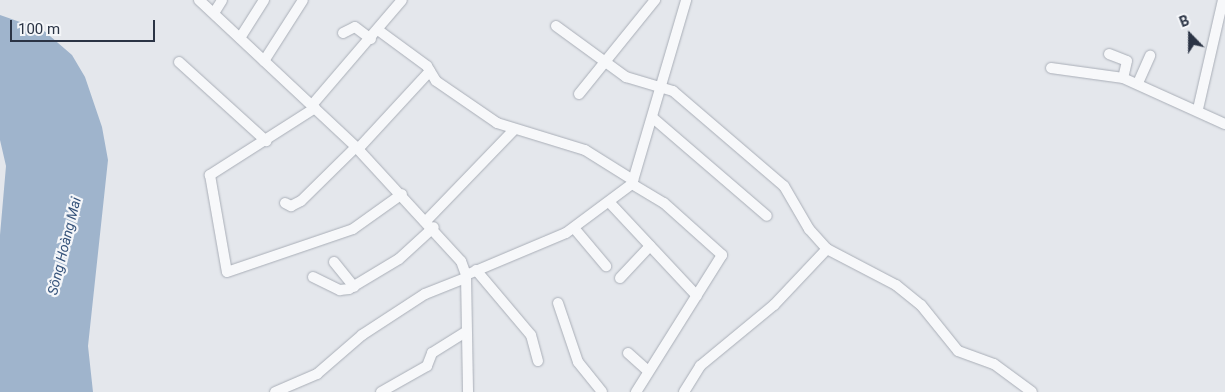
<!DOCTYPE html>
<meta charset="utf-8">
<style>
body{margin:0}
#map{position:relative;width:1225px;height:392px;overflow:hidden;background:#e4e7ec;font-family:Roboto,sans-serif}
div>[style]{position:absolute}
.water>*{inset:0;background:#9fb4cc}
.roads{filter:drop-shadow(0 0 1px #a9aeb7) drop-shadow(0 0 1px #a9aeb7)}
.minor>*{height:10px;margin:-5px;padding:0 5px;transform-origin:5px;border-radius:5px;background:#f7f8fa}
span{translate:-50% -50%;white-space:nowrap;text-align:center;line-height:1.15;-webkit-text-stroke:4.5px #f4f6f9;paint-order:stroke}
.water-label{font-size:14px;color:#34527a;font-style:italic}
.north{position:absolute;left:1165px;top:10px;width:50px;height:50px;-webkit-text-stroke:4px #f4f6f9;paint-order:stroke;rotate:338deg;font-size:14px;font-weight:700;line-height:20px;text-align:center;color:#2b3445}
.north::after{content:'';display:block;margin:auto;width:18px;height:22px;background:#2b3445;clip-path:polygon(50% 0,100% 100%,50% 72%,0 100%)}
.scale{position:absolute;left:10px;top:20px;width:145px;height:22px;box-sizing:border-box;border:2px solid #2b3445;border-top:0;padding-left:6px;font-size:15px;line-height:18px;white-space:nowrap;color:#2b3445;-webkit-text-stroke:4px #f4f6f9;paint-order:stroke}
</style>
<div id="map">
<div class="water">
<i style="clip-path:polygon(0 15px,43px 30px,72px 55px,85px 77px,102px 127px,108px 160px,88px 346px,93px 392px,0 392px,0 235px,6px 166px,0 140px)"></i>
</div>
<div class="roads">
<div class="minor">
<i style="left:199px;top:0;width:215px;rotate:43.1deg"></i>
<i style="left:356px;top:147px;width:155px;rotate:47.4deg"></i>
<i style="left:461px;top:261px;width:15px;rotate:70deg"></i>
<i style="left:466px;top:275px;width:117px;rotate:89deg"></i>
<i style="left:214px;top:13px;width:15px;rotate:-58deg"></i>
<i style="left:556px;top:26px;width:87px;rotate:36.1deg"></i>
<i style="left:626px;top:77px;width:49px;rotate:16.6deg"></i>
<i style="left:673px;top:91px;width:146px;rotate:40.6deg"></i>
<i style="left:784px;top:186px;width:50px;rotate:59.8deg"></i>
<i style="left:809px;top:229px;width:27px;rotate:48deg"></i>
<i style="left:827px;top:249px;width:78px;rotate:27.6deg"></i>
<i style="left:896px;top:285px;width:32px;rotate:39deg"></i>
<i style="left:921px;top:305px;width:59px;rotate:51.2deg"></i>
<i style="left:958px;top:351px;width:38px;rotate:20deg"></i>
<i style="left:994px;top:364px;width:47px;rotate:36.4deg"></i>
<i style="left:378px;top:30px;width:61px;rotate:36.3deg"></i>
<i style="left:427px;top:66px;width:17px;rotate:59deg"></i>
<i style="left:436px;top:81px;width:74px;rotate:34.5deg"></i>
<i style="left:497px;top:123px;width:92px;rotate:17.1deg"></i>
<i style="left:585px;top:150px;width:57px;rotate:32deg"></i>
<i style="left:343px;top:33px;width:13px;rotate:-27deg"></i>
<i style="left:355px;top:27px;width:20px;rotate:37deg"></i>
<i style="left:240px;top:38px;width:45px;rotate:-57.7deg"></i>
<i style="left:1109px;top:54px;width:19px;rotate:21deg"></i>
<i style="left:1127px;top:61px;width:17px;rotate:103deg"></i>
<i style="left:264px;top:61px;width:72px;rotate:-57.4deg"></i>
<i style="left:179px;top:62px;width:118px;rotate:42.2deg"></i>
<i style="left:1051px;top:68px;width:73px;rotate:7.9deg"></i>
<i style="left:1123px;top:78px;width:112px;rotate:24.3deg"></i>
<i style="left:1138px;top:83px;width:30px;rotate:-66deg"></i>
<i style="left:579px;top:94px;width:121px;rotate:-51deg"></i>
<i style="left:312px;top:105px;width:138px;rotate:-49.4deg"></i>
<i style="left:315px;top:108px;width:125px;rotate:147.5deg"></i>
<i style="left:210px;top:175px;width:98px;rotate:80.1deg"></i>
<i style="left:227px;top:272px;width:133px;rotate:-18.8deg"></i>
<i style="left:353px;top:229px;width:60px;rotate:-35.5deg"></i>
<i style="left:1198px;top:109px;width:112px;rotate:-77.1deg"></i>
<i style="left:653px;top:118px;width:150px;rotate:40.7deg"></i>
<i style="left:358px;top:149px;width:106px;rotate:-47.3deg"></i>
<i style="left:632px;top:184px;width:37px;rotate:31deg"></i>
<i style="left:664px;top:203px;width:78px;rotate:41.9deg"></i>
<i style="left:722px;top:255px;width:162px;rotate:122.1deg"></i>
<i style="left:285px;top:203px;width:7px;rotate:27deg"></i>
<i style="left:291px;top:206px;width:11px;rotate:-27deg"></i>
<i style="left:301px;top:201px;width:77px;rotate:-44.5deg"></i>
<i style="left:610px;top:203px;width:127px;rotate:46.9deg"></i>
<i style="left:427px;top:220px;width:125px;rotate:-46deg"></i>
<i style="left:574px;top:228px;width:50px;rotate:49.9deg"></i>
<i style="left:334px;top:262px;width:32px;rotate:51deg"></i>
<i style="left:476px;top:270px;width:85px;rotate:49.8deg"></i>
<i style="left:531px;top:335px;width:27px;rotate:75deg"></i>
<i style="left:466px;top:275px;width:108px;rotate:-22.8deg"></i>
<i style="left:566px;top:233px;width:82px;rotate:-36.6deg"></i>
<i style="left:632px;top:184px;width:192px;rotate:-73.6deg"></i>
<i style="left:313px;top:277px;width:30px;rotate:26deg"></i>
<i style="left:340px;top:290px;width:9px;rotate:-6deg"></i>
<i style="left:349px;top:289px;width:58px;rotate:-31deg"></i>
<i style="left:399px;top:259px;width:47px;rotate:-42.4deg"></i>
<i style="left:620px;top:278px;width:44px;rotate:-46.8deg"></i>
<i style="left:558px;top:303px;width:62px;rotate:71.3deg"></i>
<i style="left:578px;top:362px;width:38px;rotate:51deg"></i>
<i style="left:628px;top:353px;width:27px;rotate:42deg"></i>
<i style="left:275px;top:392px;width:46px;rotate:-23.2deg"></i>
<i style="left:317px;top:374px;width:60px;rotate:-40.9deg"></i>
<i style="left:362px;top:335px;width:75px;rotate:-33.1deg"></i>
<i style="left:425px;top:294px;width:43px;rotate:-21.8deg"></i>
<i style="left:381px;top:392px;width:53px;rotate:-29.5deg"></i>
<i style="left:427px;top:366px;width:14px;rotate:-69deg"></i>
<i style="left:432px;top:353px;width:40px;rotate:-32deg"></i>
<i style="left:684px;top:392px;width:31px;rotate:-58deg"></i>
<i style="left:700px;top:366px;width:96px;rotate:-39.5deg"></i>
<i style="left:774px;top:305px;width:77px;rotate:-46.6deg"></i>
</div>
</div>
<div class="water-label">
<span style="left:64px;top:246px;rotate:-76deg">Sông Hoàng Mai</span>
</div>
<div class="north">B</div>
<div class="scale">100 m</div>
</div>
